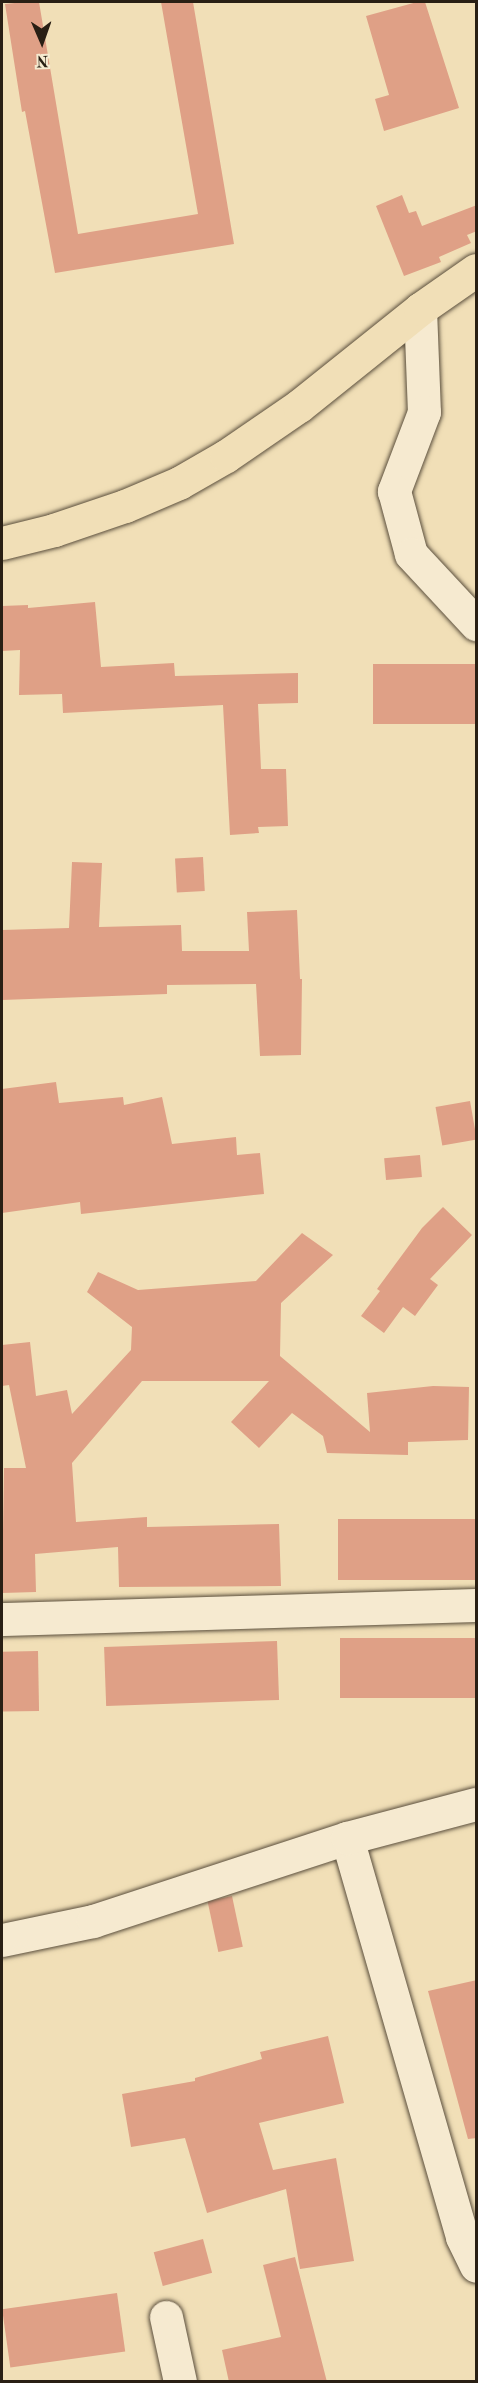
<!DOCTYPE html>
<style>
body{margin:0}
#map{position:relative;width:478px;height:2383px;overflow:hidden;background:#f1dfb7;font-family:"Old Standard TT",serif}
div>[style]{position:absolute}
.building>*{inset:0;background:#dfa086;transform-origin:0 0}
.roads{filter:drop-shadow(0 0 2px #5b4f3d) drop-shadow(0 0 2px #5b4f3d)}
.minor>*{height:33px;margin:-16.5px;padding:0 16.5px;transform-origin:16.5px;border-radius:16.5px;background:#f6ead0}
.major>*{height:33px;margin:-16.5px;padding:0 16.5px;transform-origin:16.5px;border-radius:16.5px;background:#f1dfb7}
span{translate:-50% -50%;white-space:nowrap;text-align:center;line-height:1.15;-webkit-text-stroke:5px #f6ead0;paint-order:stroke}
.frame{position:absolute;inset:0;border:3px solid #291f14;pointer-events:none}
.north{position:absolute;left:12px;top:12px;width:60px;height:60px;-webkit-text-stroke:4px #f6ead0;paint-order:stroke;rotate:178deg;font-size:16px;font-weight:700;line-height:24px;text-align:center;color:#291f14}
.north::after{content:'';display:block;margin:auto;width:21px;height:27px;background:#291f14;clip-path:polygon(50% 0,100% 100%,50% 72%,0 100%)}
</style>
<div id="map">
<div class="building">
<i style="clip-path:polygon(24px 2px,39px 2px,78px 234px,198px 214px,161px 2px,193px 2px,234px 244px,55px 273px,25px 111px,22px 112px,5px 4px)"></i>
<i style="clip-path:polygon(417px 2px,425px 2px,459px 108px,384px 131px,375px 99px,389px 95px,366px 16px)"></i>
<i style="clip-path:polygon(402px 195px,409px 213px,416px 211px,422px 226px,477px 205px,477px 231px,467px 235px,471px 243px,439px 257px,441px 262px,404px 276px,376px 206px)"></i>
<i style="clip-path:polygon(95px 602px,101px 667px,174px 663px,175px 676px,298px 673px,298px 703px,258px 704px,261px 769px,286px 769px,288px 826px,258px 827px,259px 833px,230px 835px,223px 705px,63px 713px,62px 694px,19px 695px,20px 650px,2px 651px,2px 606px,28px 605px,28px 608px)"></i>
<i style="left:477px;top:664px;width:60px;height:104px;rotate:90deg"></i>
<i style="left:203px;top:857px;width:34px;height:28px;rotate:87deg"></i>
<i style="clip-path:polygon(72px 862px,102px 863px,99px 927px,181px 925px,182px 951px,249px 951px,247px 912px,297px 910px,300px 979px,302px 979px,301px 1055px,260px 1056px,256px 984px,167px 985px,167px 994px,2px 1000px,2px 930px,69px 928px)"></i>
<i style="clip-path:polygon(56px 1082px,59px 1103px,123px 1097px,124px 1105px,162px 1097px,172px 1144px,236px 1137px,237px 1155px,260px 1153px,264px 1194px,81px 1214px,80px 1202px,2px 1213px,2px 1089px)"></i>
<i style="left:470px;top:1101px;width:39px;height:35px;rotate:80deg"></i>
<i style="left:420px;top:1155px;width:22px;height:36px;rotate:85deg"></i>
<i style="clip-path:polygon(443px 1207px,472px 1235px,430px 1279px,438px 1285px,415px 1316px,403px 1307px,384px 1333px,361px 1316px,380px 1291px,377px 1289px,422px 1228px)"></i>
<i style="clip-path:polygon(302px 1233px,333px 1255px,281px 1303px,280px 1356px,370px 1432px,367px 1393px,433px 1386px,469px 1387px,468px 1440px,408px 1442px,408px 1455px,327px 1453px,323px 1436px,292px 1413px,259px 1448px,231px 1422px,269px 1381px,142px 1381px,72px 1463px,76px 1522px,147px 1517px,147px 1527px,279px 1524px,281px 1586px,119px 1587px,118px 1547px,35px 1554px,36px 1592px,2px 1593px,4px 1468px,26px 1468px,9px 1385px,2px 1386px,2px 1345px,30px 1342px,36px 1396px,67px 1390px,72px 1414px,131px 1350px,132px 1327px,87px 1292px,98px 1272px,138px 1290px,256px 1281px)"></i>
<i style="left:477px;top:1519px;width:61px;height:139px;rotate:90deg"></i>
<i style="left:477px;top:1638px;width:60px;height:137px;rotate:90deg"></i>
<i style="left:277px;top:1641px;width:59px;height:173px;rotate:88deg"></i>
<i style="left:38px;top:1651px;width:60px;height:36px;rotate:89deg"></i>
<i style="left:232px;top:1896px;width:52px;height:25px;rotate:78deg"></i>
<i style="clip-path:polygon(477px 1980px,477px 2138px,468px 2139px,428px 1991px)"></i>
<i style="clip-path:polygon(328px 2036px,344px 2103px,259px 2123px,273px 2170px,336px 2158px,354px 2261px,300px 2269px,286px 2189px,207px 2213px,185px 2138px,131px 2147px,122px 2094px,195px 2081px,195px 2078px,262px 2059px,260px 2052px)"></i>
<i style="left:203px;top:2239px;width:35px;height:51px;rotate:75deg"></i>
<i style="clip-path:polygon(295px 2257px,327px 2382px,229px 2382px,222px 2350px,281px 2337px,263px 2265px)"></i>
<i style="left:117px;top:2293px;width:59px;height:116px;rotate:82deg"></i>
</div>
<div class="roads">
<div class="minor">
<i style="left:420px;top:309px;width:103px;rotate:87.8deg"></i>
<i style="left:424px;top:412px;width:85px;rotate:110.8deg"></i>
<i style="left:394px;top:491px;width:65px;rotate:74.9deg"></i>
<i style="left:411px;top:554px;width:96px;rotate:47.1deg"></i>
<i style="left:2px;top:1619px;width:474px;rotate:-1.7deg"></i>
<i style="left:347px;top:1838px;width:415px;rotate:73.9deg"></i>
<i style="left:462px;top:2237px;width:32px;rotate:64deg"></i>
<i style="left:2px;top:1940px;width:93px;rotate:-11.8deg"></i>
<i style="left:93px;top:1921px;width:267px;rotate:-18.1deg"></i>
<i style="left:347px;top:1838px;width:133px;rotate:-14.8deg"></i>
<i style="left:166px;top:2317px;width:66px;rotate:77.8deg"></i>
</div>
<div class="major">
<i style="left:2px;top:543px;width:54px;rotate:-14deg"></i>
<i style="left:54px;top:530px;width:75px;rotate:-18.7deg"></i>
<i style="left:125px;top:506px;width:59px;rotate:-23.1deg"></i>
<i style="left:179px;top:483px;width:54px;rotate:-29.9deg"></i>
<i style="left:226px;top:456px;width:88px;rotate:-34.4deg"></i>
<i style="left:299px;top:406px;width:155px;rotate:-38.7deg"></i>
<i style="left:420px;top:309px;width:68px;rotate:-34.9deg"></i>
</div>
</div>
<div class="frame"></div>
<div class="north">N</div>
</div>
